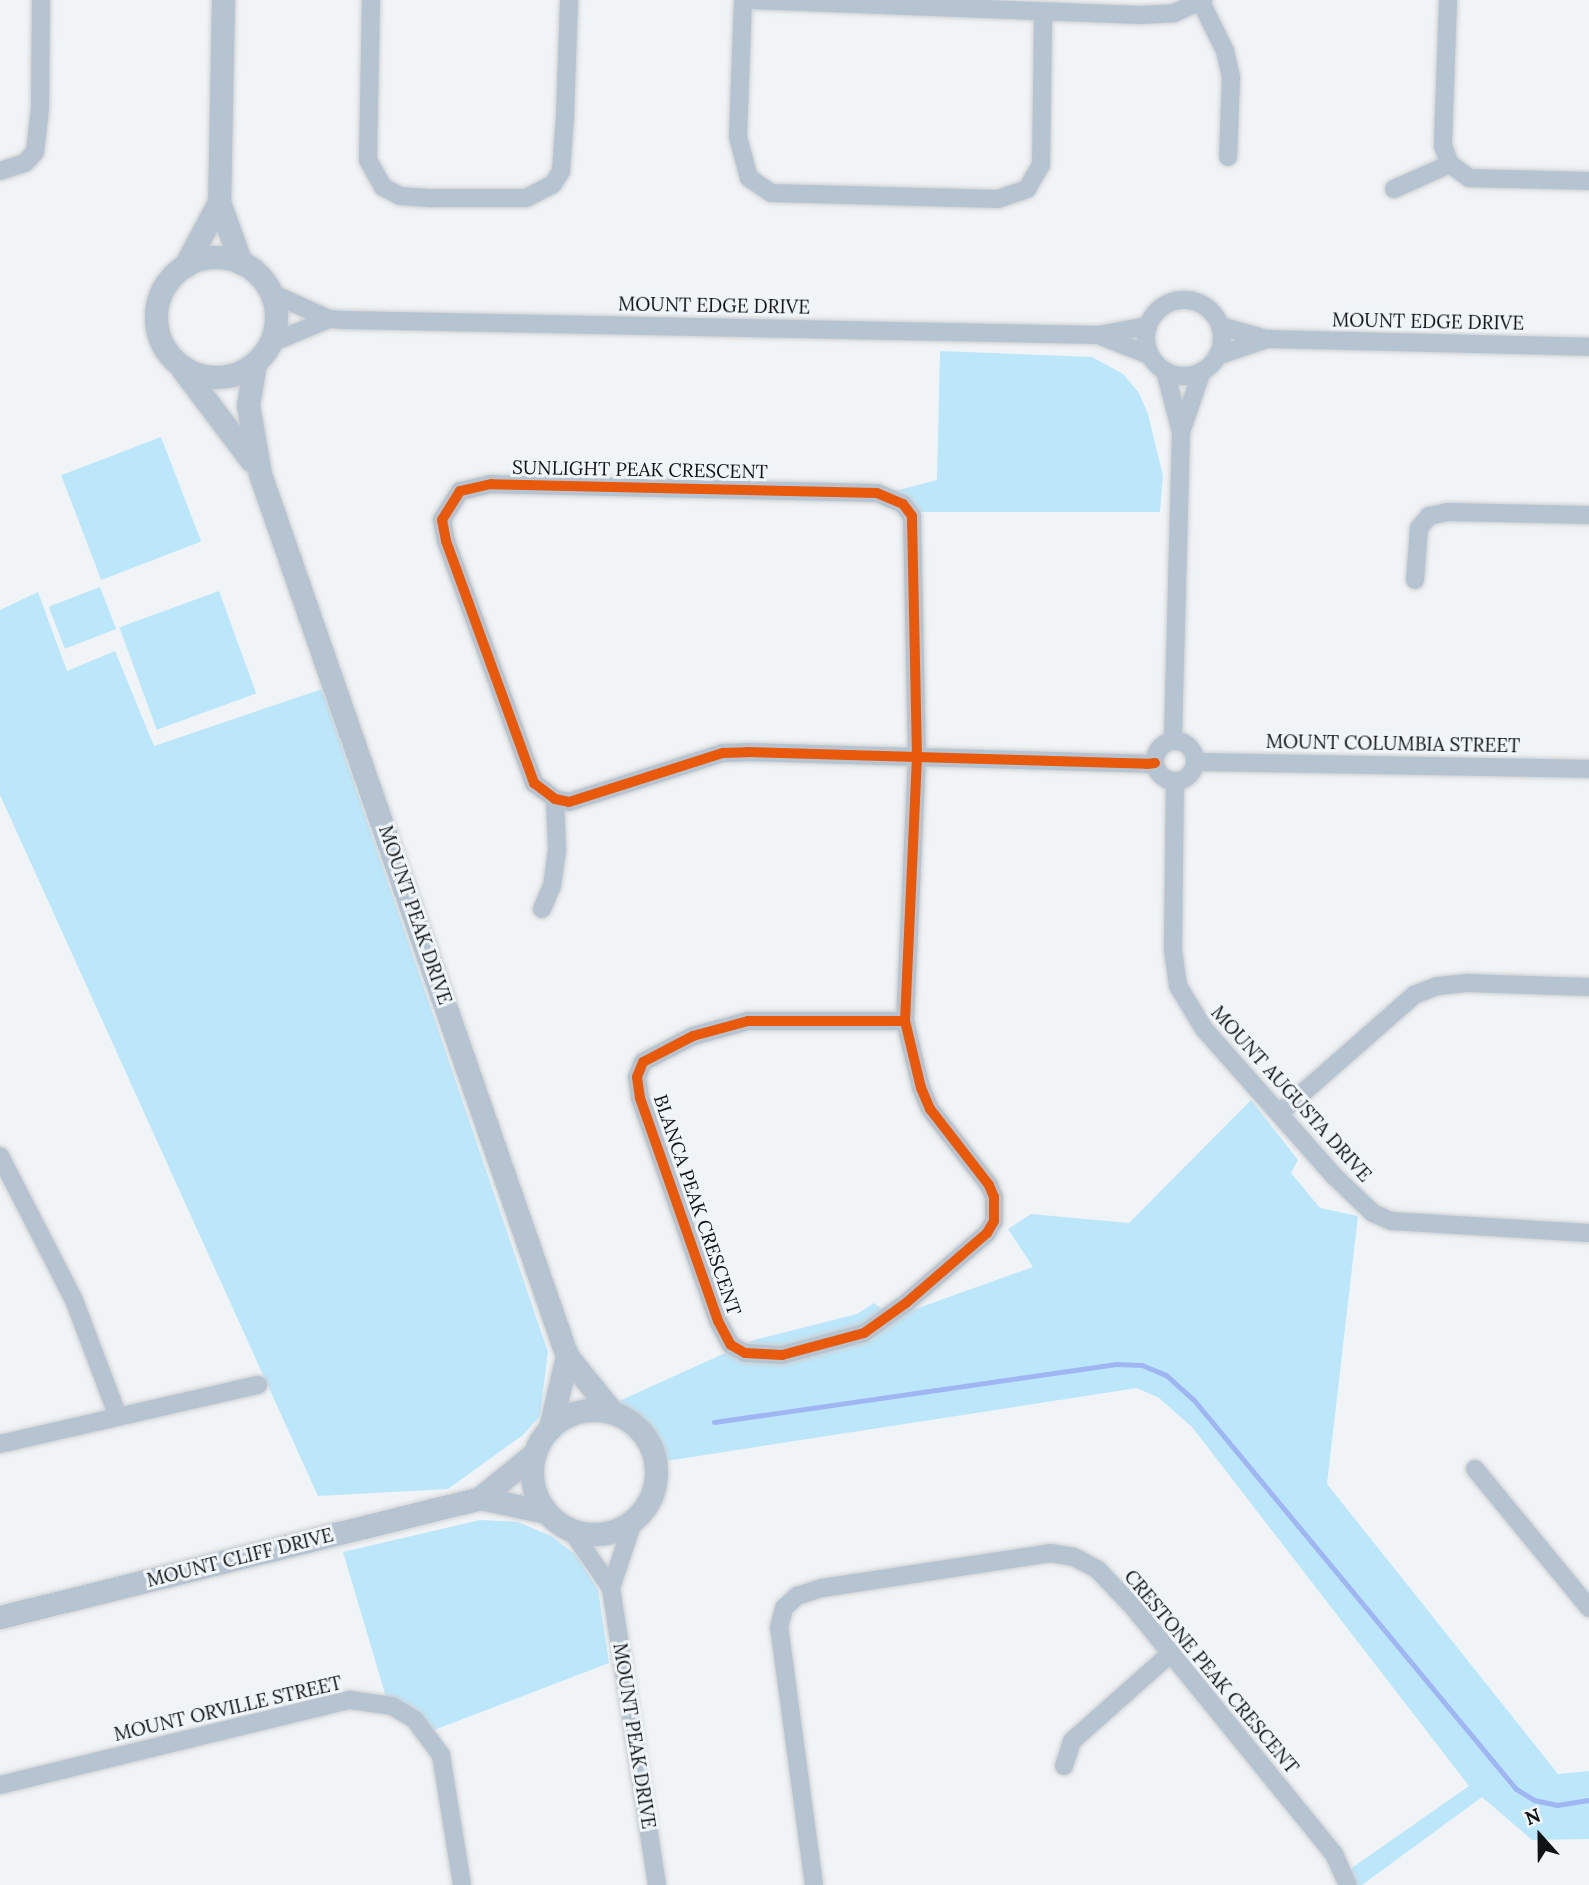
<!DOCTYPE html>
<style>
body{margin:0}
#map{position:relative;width:1589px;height:1885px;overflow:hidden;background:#f1f4f6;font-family:Lora,serif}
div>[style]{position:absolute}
.green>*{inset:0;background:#bce7fa;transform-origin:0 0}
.stream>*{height:5px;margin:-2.5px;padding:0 2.5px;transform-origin:2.5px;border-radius:2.5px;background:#a0b6f3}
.roads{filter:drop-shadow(0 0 2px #ced0d1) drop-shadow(0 0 2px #ced0d1)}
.minor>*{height:18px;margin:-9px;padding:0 9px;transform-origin:9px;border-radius:9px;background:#b6c4d2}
.minor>.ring{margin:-9px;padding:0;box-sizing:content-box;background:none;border:18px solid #b6c4d2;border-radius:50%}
.tertiary>*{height:23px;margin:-11.5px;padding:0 11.5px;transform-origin:11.5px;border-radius:11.5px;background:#b6c4d2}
.tertiary>.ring{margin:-11.5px;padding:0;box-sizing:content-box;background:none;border:23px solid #b6c4d2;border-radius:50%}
.cycleway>*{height:10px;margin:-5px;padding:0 5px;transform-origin:5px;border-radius:5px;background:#e8590c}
span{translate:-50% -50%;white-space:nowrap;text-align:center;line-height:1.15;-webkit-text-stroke:6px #eff5f8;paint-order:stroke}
.street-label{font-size:19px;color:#101213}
.north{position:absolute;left:1505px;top:1801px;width:70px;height:70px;-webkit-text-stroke:5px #eff5f8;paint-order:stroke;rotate:339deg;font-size:19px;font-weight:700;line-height:28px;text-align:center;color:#101213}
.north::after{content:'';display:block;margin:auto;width:24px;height:32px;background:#101213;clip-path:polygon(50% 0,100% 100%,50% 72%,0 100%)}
</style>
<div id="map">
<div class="green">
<i style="clip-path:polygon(940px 351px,1092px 357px,1123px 374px,1139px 393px,1148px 414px,1163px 476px,1160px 512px,905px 512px,887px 493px,937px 480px)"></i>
<i style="left:161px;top:437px;width:112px;height:107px;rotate:69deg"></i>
<i style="left:100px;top:587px;width:45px;height:55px;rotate:69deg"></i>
<i style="left:219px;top:591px;width:109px;height:106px;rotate:70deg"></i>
<i style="clip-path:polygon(38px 592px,67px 671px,115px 651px,154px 746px,322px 689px,548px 1352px,540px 1416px,523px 1435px,448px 1489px,318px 1496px,0 795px,0 610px)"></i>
<i style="clip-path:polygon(1251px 1100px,1298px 1160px,1291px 1173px,1320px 1208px,1358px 1216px,1327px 1484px,1558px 1774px,1589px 1771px,1589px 1839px,1532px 1840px,1482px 1797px,1362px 1885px,1345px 1885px,1343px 1874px,1469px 1786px,1192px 1427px,1159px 1398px,1137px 1388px,666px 1461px,653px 1435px,619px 1401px,754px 1340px,857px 1314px,874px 1303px,893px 1317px,1033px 1267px,1008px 1229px,1031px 1214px,1129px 1223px)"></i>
<i style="clip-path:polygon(480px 1520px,518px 1522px,551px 1536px,576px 1555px,598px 1590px,609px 1663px,434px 1730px,386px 1697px,343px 1552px)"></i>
</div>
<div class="stream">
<i style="left:714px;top:1422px;width:405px;rotate:-8.2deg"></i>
<i style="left:1115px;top:1364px;width:27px;rotate:2deg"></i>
<i style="left:1142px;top:1365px;width:26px;rotate:23deg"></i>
<i style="left:1166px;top:1375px;width:36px;rotate:42deg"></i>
<i style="left:1193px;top:1399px;width:506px;rotate:50.37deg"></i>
<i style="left:1516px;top:1789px;width:21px;rotate:31deg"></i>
<i style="left:1534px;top:1800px;width:24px;rotate:12deg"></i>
<i style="left:1557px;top:1805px;width:32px;rotate:-9deg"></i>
</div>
<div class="roads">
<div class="minor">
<i style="left:371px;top:0;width:160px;rotate:91.1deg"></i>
<i style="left:368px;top:160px;width:31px;rotate:61deg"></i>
<i style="left:383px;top:187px;width:19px;rotate:28deg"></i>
<i style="left:400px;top:196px;width:31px;rotate:4deg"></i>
<i style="left:431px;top:198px;width:95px"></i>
<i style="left:526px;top:198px;width:30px;rotate:-27deg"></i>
<i style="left:553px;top:184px;width:15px;rotate:-58deg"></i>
<i style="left:561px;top:171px;width:55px;rotate:-85.8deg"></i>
<i style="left:565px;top:116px;width:116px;rotate:-88deg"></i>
<i style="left:743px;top:0;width:137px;rotate:92.1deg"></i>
<i style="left:738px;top:137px;width:42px;rotate:75deg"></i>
<i style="left:749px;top:178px;width:27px;rotate:34deg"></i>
<i style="left:771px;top:193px;width:227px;rotate:1.5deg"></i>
<i style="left:998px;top:199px;width:31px;rotate:-19deg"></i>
<i style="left:1027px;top:189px;width:28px;rotate:-60deg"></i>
<i style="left:1041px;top:165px;width:151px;rotate:-89.2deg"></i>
<i style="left:752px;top:0;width:388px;rotate:2.2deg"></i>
<i style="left:1140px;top:15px;width:34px;rotate:-3deg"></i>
<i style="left:1174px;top:13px;width:32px;rotate:-24deg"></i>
<i style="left:1448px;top:0;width:146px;rotate:92deg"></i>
<i style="left:1443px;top:146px;width:19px;rotate:69deg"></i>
<i style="left:1450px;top:164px;width:24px;rotate:36deg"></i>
<i style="left:1469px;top:178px;width:120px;rotate:1.4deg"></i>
<i style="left:1201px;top:2px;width:55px;rotate:63.9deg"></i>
<i style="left:1225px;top:51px;width:27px;rotate:77deg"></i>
<i style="left:1231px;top:77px;width:80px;rotate:92.1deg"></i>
<i style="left:0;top:171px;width:26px;rotate:-18deg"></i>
<i style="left:25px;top:163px;width:15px;rotate:-48deg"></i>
<i style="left:35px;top:152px;width:44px;rotate:-83.5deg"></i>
<i style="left:40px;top:108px;width:108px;rotate:-89.5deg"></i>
<i style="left:1394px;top:189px;width:61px;rotate:-24.1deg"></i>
<i style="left:271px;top:293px;width:64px;rotate:24.1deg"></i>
<i style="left:329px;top:319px;width:16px;rotate:4deg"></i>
<i style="left:345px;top:320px;width:753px;rotate:1.14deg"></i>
<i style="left:1098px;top:335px;width:51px;rotate:-10.2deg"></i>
<i class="ring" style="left:1146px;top:300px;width:58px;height:58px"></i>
<i style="left:1220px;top:326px;width:49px;rotate:15.5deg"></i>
<i style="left:1267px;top:339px;width:322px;rotate:1.4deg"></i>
<i style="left:1098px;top:335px;width:57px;rotate:21.6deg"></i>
<i style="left:271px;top:343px;width:63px;rotate:-22.5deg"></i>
<i style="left:1217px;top:356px;width:53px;rotate:-18.8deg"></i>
<i style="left:1165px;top:371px;width:63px;rotate:75.3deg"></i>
<i style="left:1181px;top:432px;width:309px;rotate:91.5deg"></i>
<i style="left:1182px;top:429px;width:61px;rotate:-71deg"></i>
<i style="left:1415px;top:580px;width:52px;rotate:-85.6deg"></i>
<i style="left:1419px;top:528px;width:16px;rotate:-50deg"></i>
<i style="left:1429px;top:516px;width:19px;rotate:-12deg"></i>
<i style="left:1448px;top:512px;width:141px;rotate:1.2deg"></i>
<i class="ring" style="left:1155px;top:741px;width:22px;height:22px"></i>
<i style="left:1195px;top:762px;width:394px;rotate:1deg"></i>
<i style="left:1175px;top:782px;width:168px;rotate:90.7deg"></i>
<i style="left:1173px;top:950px;width:36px;rotate:82deg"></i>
<i style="left:1178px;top:986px;width:50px;rotate:58.8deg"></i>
<i style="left:1204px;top:1029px;width:196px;rotate:48.5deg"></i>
<i style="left:1334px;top:1176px;width:54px;rotate:43.5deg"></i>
<i style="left:1373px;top:1213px;width:20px;rotate:24deg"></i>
<i style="left:1391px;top:1221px;width:198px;rotate:3.5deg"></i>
<i style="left:542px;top:909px;width:25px;rotate:-67deg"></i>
<i style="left:552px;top:886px;width:37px;rotate:-82deg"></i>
<i style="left:557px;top:849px;width:50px;rotate:-92.3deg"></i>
<i style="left:905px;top:1021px;width:157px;rotate:180deg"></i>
<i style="left:748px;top:1021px;width:57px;rotate:164.7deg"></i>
<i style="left:693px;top:1036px;width:56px;rotate:152.5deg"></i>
<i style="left:643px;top:1062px;width:16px;rotate:112deg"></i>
<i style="left:637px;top:1077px;width:21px;rotate:82deg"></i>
<i style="left:640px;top:1098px;width:236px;rotate:70.7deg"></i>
<i style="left:718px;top:1321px;width:27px;rotate:62deg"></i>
<i style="left:731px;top:1345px;width:16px;rotate:30deg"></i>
<i style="left:745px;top:1353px;width:37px;rotate:3deg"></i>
<i style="left:782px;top:1355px;width:85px;rotate:-15deg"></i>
<i style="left:864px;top:1333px;width:52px;rotate:-35.5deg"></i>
<i style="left:906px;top:1303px;width:107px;rotate:-40.8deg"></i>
<i style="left:987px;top:1233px;width:14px;rotate:-60deg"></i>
<i style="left:994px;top:1221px;width:24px;rotate:-90deg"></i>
<i style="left:994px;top:1197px;width:13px;rotate:-113deg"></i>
<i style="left:989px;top:1185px;width:96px;rotate:-127.8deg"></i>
<i style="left:930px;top:1109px;width:23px;rotate:-113deg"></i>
<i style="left:921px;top:1088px;width:69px;rotate:-103.4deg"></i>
<i style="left:905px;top:1021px;width:264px;rotate:-87.4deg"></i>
<i style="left:917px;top:757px;width:241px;rotate:-91.2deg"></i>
<i style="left:912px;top:516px;width:15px;rotate:-127deg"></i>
<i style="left:903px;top:504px;width:28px;rotate:-157deg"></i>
<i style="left:877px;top:493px;width:386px;rotate:-178.7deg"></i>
<i style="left:491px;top:484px;width:32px;rotate:167deg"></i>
<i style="left:460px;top:491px;width:34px;rotate:122deg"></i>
<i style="left:442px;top:520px;width:21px;rotate:79deg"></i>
<i style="left:446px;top:541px;width:258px;rotate:70deg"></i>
<i style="left:534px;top:783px;width:26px;rotate:37deg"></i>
<i style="left:555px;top:799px;width:14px;rotate:12deg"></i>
<i style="left:569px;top:802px;width:162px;rotate:-17.7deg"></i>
<i style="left:723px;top:753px;width:24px;rotate:-2deg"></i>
<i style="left:747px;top:752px;width:170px;rotate:1.7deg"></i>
<i style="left:917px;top:757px;width:230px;rotate:1.7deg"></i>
<i style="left:1147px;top:764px;width:8px;rotate:-7deg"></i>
<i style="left:1281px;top:1112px;width:177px;rotate:-41.3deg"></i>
<i style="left:1414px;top:995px;width:26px;rotate:-21deg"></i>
<i style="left:1438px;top:986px;width:30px;rotate:-6deg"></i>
<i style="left:1468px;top:983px;width:121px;rotate:1.9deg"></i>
<i style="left:0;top:1156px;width:162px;rotate:62.8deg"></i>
<i style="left:74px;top:1300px;width:122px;rotate:69.3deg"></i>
<i style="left:0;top:1444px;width:265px;rotate:-12.9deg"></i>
<i style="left:1475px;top:1469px;width:180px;rotate:50.6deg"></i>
<i style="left:571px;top:1530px;width:70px;rotate:55.4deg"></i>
<i style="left:611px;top:1588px;width:301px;rotate:81.2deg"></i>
<i style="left:611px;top:1588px;width:73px;rotate:-71.6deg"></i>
<i style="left:1064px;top:1766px;width:26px;rotate:-72deg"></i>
<i style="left:1072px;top:1741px;width:132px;rotate:-41.6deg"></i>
<i style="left:0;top:1785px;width:360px;rotate:-13.7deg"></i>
<i style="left:350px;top:1700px;width:42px;rotate:8.1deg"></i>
<i style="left:392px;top:1706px;width:27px;rotate:31deg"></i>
<i style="left:415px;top:1720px;width:44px;rotate:53.4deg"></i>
<i style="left:441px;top:1755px;width:132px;rotate:80.8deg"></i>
<i style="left:814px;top:1885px;width:260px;rotate:-97.7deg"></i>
<i style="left:779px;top:1627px;width:20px;rotate:-75deg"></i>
<i style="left:784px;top:1608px;width:18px;rotate:-43deg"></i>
<i style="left:797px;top:1596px;width:26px;rotate:-18deg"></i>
<i style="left:822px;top:1588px;width:231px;rotate:-8.7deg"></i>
<i style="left:1050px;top:1553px;width:24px;rotate:9deg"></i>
<i style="left:1074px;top:1557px;width:27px;rotate:28deg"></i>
<i style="left:1098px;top:1570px;width:52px;rotate:46.5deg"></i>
<i style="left:1134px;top:1608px;width:317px;rotate:50.9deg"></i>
<i style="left:1334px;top:1854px;width:34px;rotate:66deg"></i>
</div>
<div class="tertiary">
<i style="left:223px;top:0;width:202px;rotate:91.1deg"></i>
<i style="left:219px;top:202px;width:65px;rotate:70.2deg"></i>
<i class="ring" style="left:156px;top:257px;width:97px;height:97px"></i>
<i style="left:185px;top:266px;width:72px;rotate:-62deg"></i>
<i style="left:255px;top:363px;width:43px;rotate:99.5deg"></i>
<i style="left:248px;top:405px;width:70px;rotate:80.1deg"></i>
<i style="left:260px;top:474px;width:934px;rotate:70.81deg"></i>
<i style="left:567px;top:1356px;width:73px;rotate:51.1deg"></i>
<i style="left:183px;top:370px;width:113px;rotate:52.9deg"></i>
<i class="ring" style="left:532px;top:1410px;width:101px;height:101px"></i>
<i style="left:550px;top:1428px;width:74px;rotate:-76.7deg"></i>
<i style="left:480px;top:1498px;width:67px;rotate:12deg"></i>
<i style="left:0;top:1617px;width:495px;rotate:-13.9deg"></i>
<i style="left:480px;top:1498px;width:70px;rotate:-39.2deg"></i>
</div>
</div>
<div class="cycleway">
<i style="left:905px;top:1021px;width:157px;rotate:180deg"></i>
<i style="left:748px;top:1021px;width:57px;rotate:164.7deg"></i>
<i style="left:693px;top:1036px;width:56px;rotate:152.5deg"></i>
<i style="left:643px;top:1062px;width:16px;rotate:112deg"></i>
<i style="left:637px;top:1077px;width:21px;rotate:82deg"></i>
<i style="left:640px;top:1098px;width:236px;rotate:70.7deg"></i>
<i style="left:718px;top:1321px;width:27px;rotate:62deg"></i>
<i style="left:731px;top:1345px;width:16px;rotate:30deg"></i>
<i style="left:745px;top:1353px;width:37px;rotate:3deg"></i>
<i style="left:782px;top:1355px;width:85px;rotate:-15deg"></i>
<i style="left:864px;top:1333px;width:52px;rotate:-35.5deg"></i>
<i style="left:906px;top:1303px;width:107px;rotate:-40.8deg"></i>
<i style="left:987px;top:1233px;width:14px;rotate:-60deg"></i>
<i style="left:994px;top:1221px;width:24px;rotate:-90deg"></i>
<i style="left:994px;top:1197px;width:13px;rotate:-113deg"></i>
<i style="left:989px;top:1185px;width:96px;rotate:-127.8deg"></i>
<i style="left:930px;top:1109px;width:23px;rotate:-113deg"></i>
<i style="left:921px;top:1088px;width:69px;rotate:-103.4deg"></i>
<i style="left:905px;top:1021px;width:264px;rotate:-87.4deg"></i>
<i style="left:917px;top:757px;width:241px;rotate:-91.2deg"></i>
<i style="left:912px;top:516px;width:15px;rotate:-127deg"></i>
<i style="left:903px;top:504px;width:28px;rotate:-157deg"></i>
<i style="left:877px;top:493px;width:386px;rotate:-178.7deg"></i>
<i style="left:491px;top:484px;width:32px;rotate:167deg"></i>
<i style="left:460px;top:491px;width:34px;rotate:122deg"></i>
<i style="left:442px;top:520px;width:21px;rotate:79deg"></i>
<i style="left:446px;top:541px;width:258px;rotate:70deg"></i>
<i style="left:534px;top:783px;width:26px;rotate:37deg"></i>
<i style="left:555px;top:799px;width:14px;rotate:12deg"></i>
<i style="left:569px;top:802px;width:162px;rotate:-17.7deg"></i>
<i style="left:723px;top:753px;width:24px;rotate:-2deg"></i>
<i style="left:747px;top:752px;width:170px;rotate:1.7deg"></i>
<i style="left:917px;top:757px;width:230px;rotate:1.7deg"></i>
<i style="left:1147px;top:764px;width:8px;rotate:-7deg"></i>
</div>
<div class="street-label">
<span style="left:714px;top:306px;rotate:1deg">MOUNT EDGE DRIVE</span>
<span style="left:1428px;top:322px;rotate:1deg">MOUNT EDGE DRIVE</span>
<span style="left:640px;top:470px;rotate:1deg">SUNLIGHT PEAK CRESCENT</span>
<span style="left:1393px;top:744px;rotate:1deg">MOUNT COLUMBIA STREET</span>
<span style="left:415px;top:915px;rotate:71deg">MOUNT PEAK DRIVE</span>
<span style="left:1291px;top:1094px;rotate:48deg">MOUNT AUGUSTA DRIVE</span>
<span style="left:697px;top:1205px;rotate:71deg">BLANCA PEAK CRESCENT</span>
<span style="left:240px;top:1558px;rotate:-14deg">MOUNT CLIFF DRIVE</span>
<span style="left:1211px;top:1672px;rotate:50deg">CRESTONE PEAK CRESCENT</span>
<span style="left:228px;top:1709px;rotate:-13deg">MOUNT ORVILLE STREET</span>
<span style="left:634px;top:1736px;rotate:81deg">MOUNT PEAK DRIVE</span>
</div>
<div class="north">N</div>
</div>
